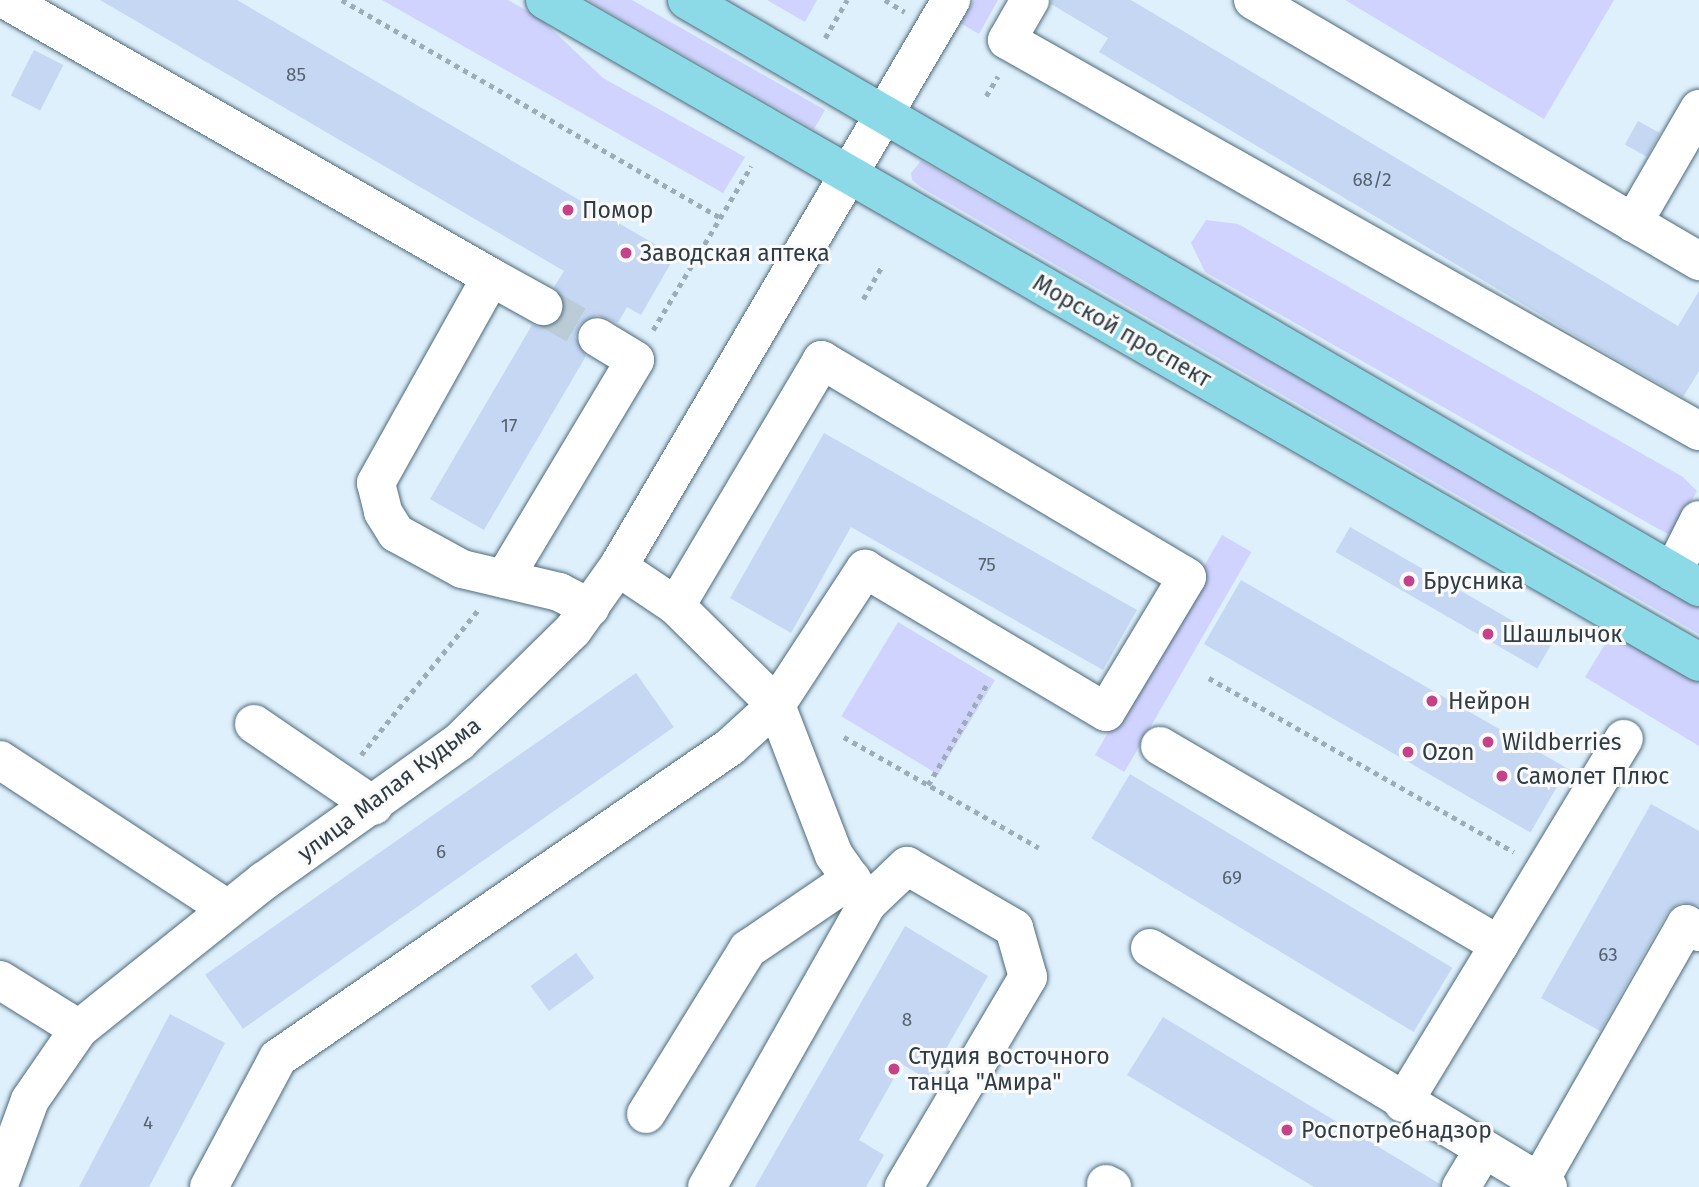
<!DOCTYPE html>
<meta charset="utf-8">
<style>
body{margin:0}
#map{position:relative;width:1699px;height:1187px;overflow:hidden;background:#def0fc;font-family:"Fira Sans",sans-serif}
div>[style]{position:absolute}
.green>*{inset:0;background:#d0d3fe;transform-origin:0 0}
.building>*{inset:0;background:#c5d7f2;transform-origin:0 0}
.minor-tunnel>*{height:38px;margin-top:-19px;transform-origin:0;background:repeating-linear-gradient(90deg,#bbccd7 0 38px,transparent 0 57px)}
.path>*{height:4.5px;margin-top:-2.25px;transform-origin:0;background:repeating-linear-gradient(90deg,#9dadb7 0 5px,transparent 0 10px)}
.roads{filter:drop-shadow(0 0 2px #4e6a7b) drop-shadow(0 0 2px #4e6a7b)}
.minor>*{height:38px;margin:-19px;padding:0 19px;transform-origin:19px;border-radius:19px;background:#fff}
.major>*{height:38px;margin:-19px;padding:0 19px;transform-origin:19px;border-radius:19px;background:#8cdae8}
.dots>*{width:19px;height:19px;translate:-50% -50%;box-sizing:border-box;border:4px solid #fafafa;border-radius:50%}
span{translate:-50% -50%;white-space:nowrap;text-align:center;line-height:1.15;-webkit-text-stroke:6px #fafafa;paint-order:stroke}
.number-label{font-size:19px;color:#556370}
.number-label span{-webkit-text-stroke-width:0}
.poi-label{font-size:23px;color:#303c44}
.left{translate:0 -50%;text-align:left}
.street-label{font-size:23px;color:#303c44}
</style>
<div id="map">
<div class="green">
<i style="clip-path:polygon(382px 0,508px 0,540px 18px,603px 78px,745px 157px,723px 193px)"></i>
<i style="clip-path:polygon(588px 0,632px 0,825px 110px,814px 129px)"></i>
<i style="clip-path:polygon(767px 0,817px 0,805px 22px)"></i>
<i style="clip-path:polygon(974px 0,998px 0,979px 34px,960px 23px)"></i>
<i style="clip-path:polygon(1345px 0,1614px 0,1544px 119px)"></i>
<i style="clip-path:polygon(921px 161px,1699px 607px,1699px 634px,922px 188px,912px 180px,911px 173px)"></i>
<i style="clip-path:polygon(1206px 220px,1238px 224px,1683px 477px,1697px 491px,1678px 525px,1670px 535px,1655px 527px,1205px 272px,1191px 243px)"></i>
<i style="left:1222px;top:535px;width:34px;height:254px;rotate:30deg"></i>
<i style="left:898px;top:622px;width:113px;height:110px;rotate:31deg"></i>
<i style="clip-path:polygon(1616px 626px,1699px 675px,1699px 746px,1585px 677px)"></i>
</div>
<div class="building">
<i style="clip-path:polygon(100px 0,237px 0,675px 256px,641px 315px,627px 307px,618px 323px,597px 315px,579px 325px,575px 337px,586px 356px,484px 530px,430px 499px,532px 325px,544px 328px,562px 317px,565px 305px,554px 287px,564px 271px)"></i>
<i style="clip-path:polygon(1052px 0,1131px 0,1678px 326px,1699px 291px,1699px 371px,1683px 397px,1573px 334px,1099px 52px,1108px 38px,1051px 4px)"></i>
<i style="left:34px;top:50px;width:33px;height:51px;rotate:27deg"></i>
<i style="left:1638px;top:121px;width:25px;height:27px;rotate:29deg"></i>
<i style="clip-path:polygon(824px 433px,1137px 610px,1103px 670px,851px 527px,791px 633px,730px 598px)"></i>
<i style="left:1350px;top:527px;width:233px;height:29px;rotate:30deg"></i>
<i style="left:1241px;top:580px;width:377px;height:74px;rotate:30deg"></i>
<i style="left:636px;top:673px;width:66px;height:526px;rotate:55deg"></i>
<i style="left:1130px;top:774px;width:376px;height:75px;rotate:31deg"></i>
<i style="clip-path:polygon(1651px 804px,1699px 831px,1699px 906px,1681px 902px,1667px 913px,1600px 1031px,1541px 998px)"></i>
<i style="clip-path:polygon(905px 926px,988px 976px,928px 1080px,902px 1064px,859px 1140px,884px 1155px,866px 1187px,755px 1187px)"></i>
<i style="left:576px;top:953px;width:31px;height:56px;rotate:54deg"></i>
<i style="clip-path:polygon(170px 1014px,225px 1043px,208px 1076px,149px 1187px,79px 1187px)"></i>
<i style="clip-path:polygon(1163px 1017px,1440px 1184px,1439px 1187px,1314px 1187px,1127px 1075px)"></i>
</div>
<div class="minor-tunnel">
<i style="left:543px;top:306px;width:62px;rotate:29.9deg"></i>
</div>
<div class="path">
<i style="left:342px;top:0;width:437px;rotate:29.9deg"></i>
<i style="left:885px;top:0;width:23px;rotate:31deg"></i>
<i style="left:825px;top:38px;width:44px;rotate:-59.9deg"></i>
<i style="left:986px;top:96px;width:23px;rotate:-59deg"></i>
<i style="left:863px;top:299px;width:38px;rotate:-60deg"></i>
<i style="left:653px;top:330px;width:191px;rotate:-59.1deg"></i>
<i style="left:1209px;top:678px;width:351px;rotate:29.7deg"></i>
<i style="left:844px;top:737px;width:224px;rotate:29.6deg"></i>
<i style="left:361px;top:755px;width:188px;rotate:-51.1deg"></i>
<i style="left:928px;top:785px;width:117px;rotate:-59.7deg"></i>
</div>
<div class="roads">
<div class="minor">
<i style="left:6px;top:0;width:559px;rotate:29.73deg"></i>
<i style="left:491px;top:277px;width:236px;rotate:119.2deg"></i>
<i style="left:376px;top:483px;width:30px;rotate:76deg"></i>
<i style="left:383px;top:512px;width:25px;rotate:58deg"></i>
<i style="left:396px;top:533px;width:75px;rotate:28.6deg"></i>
<i style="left:462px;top:569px;width:100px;rotate:13.3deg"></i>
<i style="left:559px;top:592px;width:35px;rotate:27deg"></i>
<i style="left:1030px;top:0;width:46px;rotate:119.9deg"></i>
<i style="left:1007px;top:40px;width:795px;rotate:29.47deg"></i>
<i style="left:1253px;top:0;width:517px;rotate:30.34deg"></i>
<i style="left:1633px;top:223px;width:132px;rotate:-59.9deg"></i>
<i style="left:491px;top:277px;width:60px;rotate:29.1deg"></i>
<i style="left:618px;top:567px;width:70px;rotate:33.9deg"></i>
<i style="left:676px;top:606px;width:141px;rotate:44.7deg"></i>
<i style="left:776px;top:705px;width:161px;rotate:68.9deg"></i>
<i style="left:834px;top:855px;width:59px;rotate:54.7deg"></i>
<i style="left:1673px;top:572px;width:58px;rotate:-63.4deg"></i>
<i style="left:504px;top:579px;width:255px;rotate:-59.1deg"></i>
<i style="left:635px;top:360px;width:44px;rotate:-148.8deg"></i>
<i style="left:254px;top:724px;width:145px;rotate:34.3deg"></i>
<i style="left:1160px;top:746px;width:393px;rotate:30.4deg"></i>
<i style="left:1499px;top:945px;width:185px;rotate:121.3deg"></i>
<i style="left:0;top:760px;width:272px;rotate:33.2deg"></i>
<i style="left:1499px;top:945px;width:241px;rotate:-58.8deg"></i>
<i style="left:1150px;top:948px;width:454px;rotate:31deg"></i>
<i style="left:0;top:980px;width:93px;rotate:31.8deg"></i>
<i style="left:646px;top:1114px;width:194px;rotate:-58.3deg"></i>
<i style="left:748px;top:949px;width:125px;rotate:-34.2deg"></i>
<i style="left:0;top:1182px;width:87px;rotate:-69.9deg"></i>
<i style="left:30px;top:1100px;width:86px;rotate:-55.4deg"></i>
<i style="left:79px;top:1029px;width:237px;rotate:-38.7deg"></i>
<i style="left:264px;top:881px;width:239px;rotate:-35.5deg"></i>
<i style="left:459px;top:742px;width:160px;rotate:-44.5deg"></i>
<i style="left:573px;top:630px;width:77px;rotate:-54.5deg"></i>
<i style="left:618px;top:567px;width:658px;rotate:-59.57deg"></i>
<i style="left:1106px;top:1184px;width:7px;rotate:27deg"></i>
<i style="left:209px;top:1187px;width:146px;rotate:-61.9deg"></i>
<i style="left:278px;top:1058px;width:549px;rotate:-34.53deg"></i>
<i style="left:730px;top:747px;width:62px;rotate:-42.4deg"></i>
<i style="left:776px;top:705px;width:163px;rotate:-56.8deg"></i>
<i style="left:865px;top:569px;width:280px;rotate:30.7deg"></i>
<i style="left:1106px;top:712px;width:157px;rotate:-59deg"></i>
<i style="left:1187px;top:577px;width:425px;rotate:-149.3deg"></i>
<i style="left:822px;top:360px;width:286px;rotate:120.7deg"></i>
<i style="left:707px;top:1187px;width:326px;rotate:-60.5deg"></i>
<i style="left:868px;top:903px;width:54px;rotate:-43.5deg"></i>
<i style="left:907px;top:866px;width:124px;rotate:30.1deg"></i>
<i style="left:1014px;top:928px;width:51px;rotate:74.1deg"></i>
<i style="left:1028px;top:977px;width:244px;rotate:120.6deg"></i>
<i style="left:1461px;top:1187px;width:44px;rotate:-58.8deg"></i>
<i style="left:1548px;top:1187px;width:10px;rotate:-151deg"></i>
<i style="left:1539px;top:1182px;width:297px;rotate:-60.3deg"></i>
<i style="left:1686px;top:924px;width:15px;rotate:32deg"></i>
</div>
<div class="major">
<i style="left:545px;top:0;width:1330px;rotate:29.84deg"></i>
<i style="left:687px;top:0;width:1170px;rotate:30.12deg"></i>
</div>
</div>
<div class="dots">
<i style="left:568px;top:210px;background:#c54288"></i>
<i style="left:626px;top:253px;background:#c54288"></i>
<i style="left:1409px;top:581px;background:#c54288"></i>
<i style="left:1488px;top:634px;background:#c54288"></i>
<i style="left:1432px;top:701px;background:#c54288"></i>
<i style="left:1488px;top:742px;background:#c54288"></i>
<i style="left:1408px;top:752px;background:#c54288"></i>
<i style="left:1502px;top:776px;background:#c54288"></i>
<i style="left:894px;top:1069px;background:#c54288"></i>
<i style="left:1287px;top:1130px;background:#c54288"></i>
</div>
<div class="number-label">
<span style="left:296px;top:75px">85</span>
<span style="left:1372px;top:180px">68/2</span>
<span style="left:509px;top:426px">17</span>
<span style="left:987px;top:565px">75</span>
<span style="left:441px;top:852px">6</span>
<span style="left:1232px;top:878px">69</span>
<span style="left:1608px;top:955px">63</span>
<span style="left:907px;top:1020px">8</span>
<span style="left:148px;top:1123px">4</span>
</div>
<div class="poi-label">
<span class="left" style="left:582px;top:210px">Помор</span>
<span class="left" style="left:640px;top:253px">Заводская аптека</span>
<span class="left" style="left:1423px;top:581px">Брусника</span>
<span class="left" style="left:1502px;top:634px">Шашлычок</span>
<span class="left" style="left:1448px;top:701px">Нейрон</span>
<span class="left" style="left:1502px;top:742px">Wildberries</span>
<span class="left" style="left:1422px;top:752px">Ozon</span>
<span class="left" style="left:1516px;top:776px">Самолет Плюс</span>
<span class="left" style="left:908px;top:1069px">Студия восточного<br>танца "Амира"</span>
<span class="left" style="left:1301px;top:1130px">Роспотребнадзор</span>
</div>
<div class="street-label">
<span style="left:1122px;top:331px;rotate:30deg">Морской проспект</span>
<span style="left:389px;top:789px;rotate:-37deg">улица Малая Кудьма</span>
</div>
</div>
